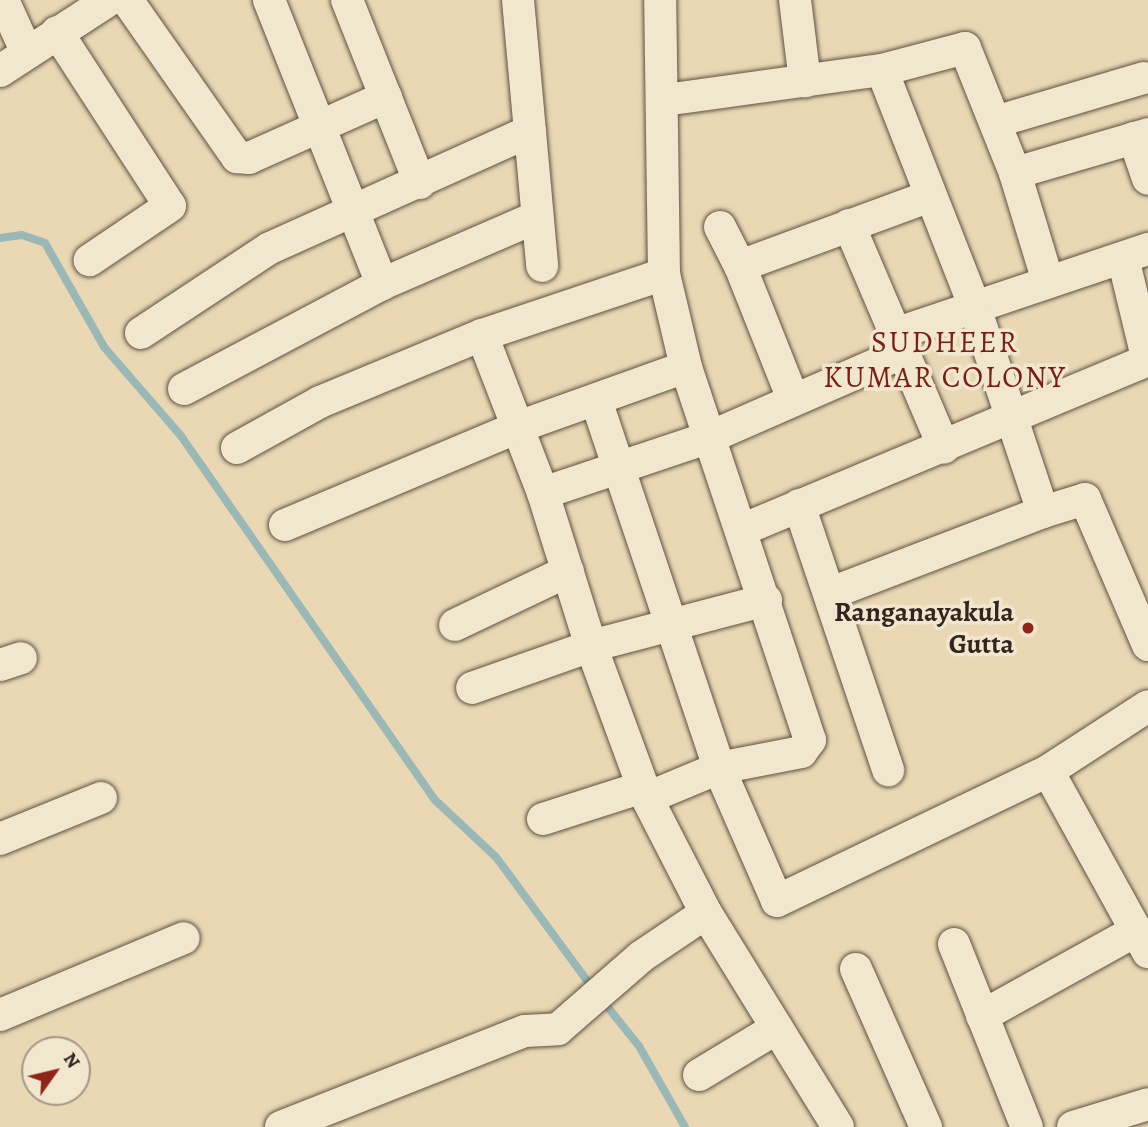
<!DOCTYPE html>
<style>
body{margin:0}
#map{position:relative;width:1148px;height:1127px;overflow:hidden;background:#e9d8b3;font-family:Alegreya,serif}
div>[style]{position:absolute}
.stream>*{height:8px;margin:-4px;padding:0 4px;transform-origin:4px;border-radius:4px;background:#9ab8b5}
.roads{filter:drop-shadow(0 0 2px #605143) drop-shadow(0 0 2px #605143)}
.minor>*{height:32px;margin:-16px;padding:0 16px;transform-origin:16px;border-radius:16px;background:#f1e6ce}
.dots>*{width:19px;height:19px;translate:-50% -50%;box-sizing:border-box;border:4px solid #f1e6ce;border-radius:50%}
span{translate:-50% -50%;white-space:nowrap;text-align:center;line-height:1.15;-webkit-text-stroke:7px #f1e6ce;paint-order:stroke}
.poi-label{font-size:28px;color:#33241e;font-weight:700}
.right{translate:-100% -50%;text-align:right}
.neighbourhood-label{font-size:30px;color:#7a1f14;letter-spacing:2px}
.north{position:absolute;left:21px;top:1036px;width:70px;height:70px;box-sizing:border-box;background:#f1e6ce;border:2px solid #a59888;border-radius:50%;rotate:56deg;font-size:19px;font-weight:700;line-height:28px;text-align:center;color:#33241e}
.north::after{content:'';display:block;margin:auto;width:24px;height:32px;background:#8f2418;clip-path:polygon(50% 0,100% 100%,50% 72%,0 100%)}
</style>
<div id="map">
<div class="stream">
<i style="left:0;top:238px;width:22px;rotate:-8deg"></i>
<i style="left:22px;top:235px;width:24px;rotate:19deg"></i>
<i style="left:45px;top:243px;width:120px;rotate:60.4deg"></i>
<i style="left:104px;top:347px;width:118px;rotate:49.1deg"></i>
<i style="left:181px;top:436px;width:444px;rotate:55.1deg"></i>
<i style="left:435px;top:800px;width:83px;rotate:43.1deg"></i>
<i style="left:496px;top:857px;width:165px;rotate:53.6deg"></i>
<i style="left:602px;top:1000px;width:59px;rotate:51.2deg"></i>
<i style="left:639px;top:1046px;width:93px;rotate:60.4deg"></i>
</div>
<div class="roads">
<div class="minor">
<i style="left:3px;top:0;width:58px;rotate:65.6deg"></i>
<i style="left:127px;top:0;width:192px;rotate:55deg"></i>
<i style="left:237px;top:157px;width:12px;rotate:5deg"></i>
<i style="left:249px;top:158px;width:150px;rotate:-24deg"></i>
<i style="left:269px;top:0;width:306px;rotate:68.3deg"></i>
<i style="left:382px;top:284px;width:169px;rotate:-23.4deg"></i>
<i style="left:347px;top:0;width:197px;rotate:68.3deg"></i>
<i style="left:518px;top:0;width:267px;rotate:84.8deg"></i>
<i style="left:795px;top:0;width:82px;rotate:83deg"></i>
<i style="left:57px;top:32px;width:207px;rotate:57deg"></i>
<i style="left:170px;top:206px;width:97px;rotate:146deg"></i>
<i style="left:0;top:71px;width:130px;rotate:-33.1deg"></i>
<i style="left:665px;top:100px;width:219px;rotate:-7.9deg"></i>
<i style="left:882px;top:70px;width:86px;rotate:-14.8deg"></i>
<i style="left:965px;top:48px;width:135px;rotate:68.2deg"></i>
<i style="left:1015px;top:173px;width:110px;rotate:73.1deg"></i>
<i style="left:995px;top:122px;width:155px;rotate:-16.5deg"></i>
<i style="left:1134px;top:138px;width:43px;rotate:71.1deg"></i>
<i style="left:1015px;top:173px;width:139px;rotate:-16.3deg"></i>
<i style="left:849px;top:225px;width:242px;rotate:66.9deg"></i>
<i style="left:720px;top:227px;width:44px;rotate:62.9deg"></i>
<i style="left:1123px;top:258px;width:106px;rotate:76.4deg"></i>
<i style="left:141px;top:333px;width:154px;rotate:-33.4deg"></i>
<i style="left:270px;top:248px;width:285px;rotate:-24.2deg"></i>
<i style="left:895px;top:334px;width:267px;rotate:-18.6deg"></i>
<i style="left:482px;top:335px;width:169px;rotate:68.9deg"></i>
<i style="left:543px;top:493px;width:160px;rotate:72.6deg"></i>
<i style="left:591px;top:646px;width:181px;rotate:-14.7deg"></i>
<i style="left:184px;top:389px;width:224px;rotate:-27.9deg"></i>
<i style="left:793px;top:399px;width:143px;rotate:-111.7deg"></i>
<i style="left:740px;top:266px;width:202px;rotate:-20.2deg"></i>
<i style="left:596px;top:400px;width:388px;rotate:71.5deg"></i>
<i style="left:719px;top:768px;width:145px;rotate:66.4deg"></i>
<i style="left:777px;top:901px;width:301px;rotate:-25.6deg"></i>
<i style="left:1048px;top:771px;width:119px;rotate:-33deg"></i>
<i style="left:237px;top:448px;width:95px;rotate:-29deg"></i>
<i style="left:320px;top:402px;width:175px;rotate:-22.5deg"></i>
<i style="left:482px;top:335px;width:192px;rotate:-18.5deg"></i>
<i style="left:543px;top:493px;width:176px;rotate:-18.5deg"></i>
<i style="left:710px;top:437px;width:210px;rotate:-23.6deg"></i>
<i style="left:799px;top:505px;width:280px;rotate:71.4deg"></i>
<i style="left:1043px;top:512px;width:44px;rotate:-17.2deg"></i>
<i style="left:1085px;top:499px;width:159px;rotate:66.7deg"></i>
<i style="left:285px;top:525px;width:253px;rotate:-22.8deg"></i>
<i style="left:518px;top:427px;width:178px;rotate:-19.7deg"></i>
<i style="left:744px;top:529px;width:438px;rotate:-22.7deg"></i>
<i style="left:831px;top:593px;width:227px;rotate:-20.9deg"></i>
<i style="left:1043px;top:512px;width:218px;rotate:-108.4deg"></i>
<i style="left:974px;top:305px;width:252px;rotate:-111.4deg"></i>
<i style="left:455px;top:625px;width:125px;rotate:-25.5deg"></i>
<i style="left:0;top:665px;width:22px;rotate:-18deg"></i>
<i style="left:1048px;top:771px;width:207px;rotate:61.1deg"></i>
<i style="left:647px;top:798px;width:78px;rotate:-22.6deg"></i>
<i style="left:719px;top:768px;width:84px;rotate:-11deg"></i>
<i style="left:801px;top:752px;width:15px;rotate:-53deg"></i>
<i style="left:810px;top:740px;width:393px;rotate:-108.4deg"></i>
<i style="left:686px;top:367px;width:96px;rotate:-103.3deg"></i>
<i style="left:664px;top:274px;width:274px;rotate:-90.8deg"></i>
<i style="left:543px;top:819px;width:105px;rotate:-17.7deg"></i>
<i style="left:0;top:839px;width:109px;rotate:-22.1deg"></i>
<i style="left:706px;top:913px;width:251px;rotate:58.3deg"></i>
<i style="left:954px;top:944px;width:197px;rotate:68.3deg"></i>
<i style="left:856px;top:969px;width:173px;rotate:66.1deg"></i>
<i style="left:0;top:1015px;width:199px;rotate:-22.7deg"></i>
<i style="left:982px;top:1016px;width:177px;rotate:-29deg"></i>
<i style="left:699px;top:1075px;width:91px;rotate:-31.1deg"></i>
<i style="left:281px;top:1127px;width:262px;rotate:-21.5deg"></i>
<i style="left:525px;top:1031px;width:33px;rotate:-3deg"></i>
<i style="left:558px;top:1029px;width:111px;rotate:-41deg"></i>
<i style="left:642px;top:956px;width:77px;rotate:-33.9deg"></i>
<i style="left:706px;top:913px;width:129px;rotate:-117.2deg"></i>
<i style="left:647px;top:798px;width:162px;rotate:-110.2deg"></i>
<i style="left:591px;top:646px;width:126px;rotate:160.6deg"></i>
<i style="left:1073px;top:1127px;width:78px;rotate:-17deg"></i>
</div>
</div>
<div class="dots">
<i style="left:1028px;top:628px;background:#8f2418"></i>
</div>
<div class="poi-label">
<span class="right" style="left:1014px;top:628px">Ranganayakula<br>Gutta</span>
</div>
<div class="neighbourhood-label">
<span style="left:945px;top:359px">SUDHEER<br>KUMAR COLONY</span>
</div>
<div class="north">N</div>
</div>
